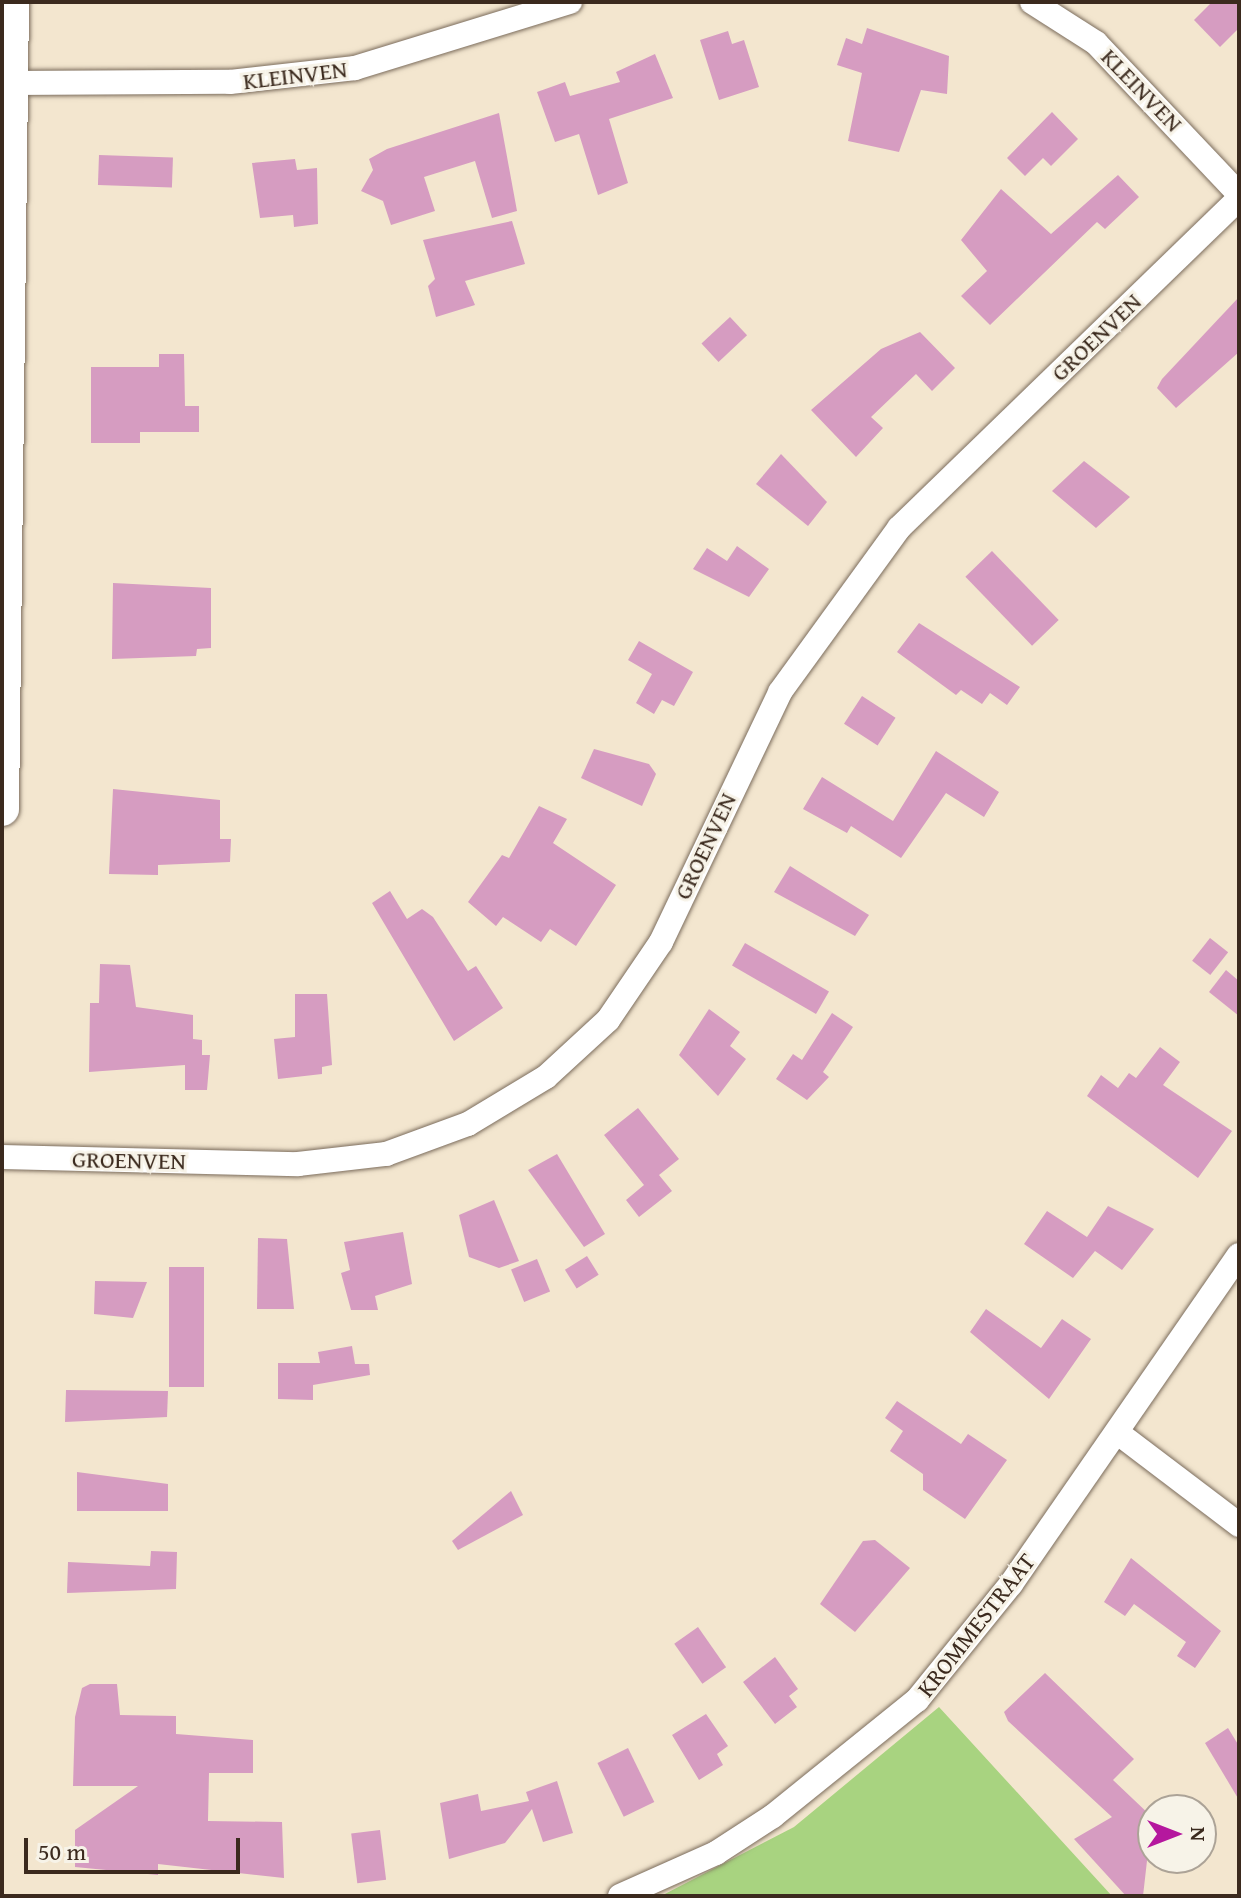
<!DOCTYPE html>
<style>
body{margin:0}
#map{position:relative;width:1241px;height:1898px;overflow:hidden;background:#f3e6cf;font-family:"Gentium Book Plus",serif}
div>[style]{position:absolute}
.green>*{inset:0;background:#a8d380}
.building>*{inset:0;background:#d69cc1;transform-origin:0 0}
.roads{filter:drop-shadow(0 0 2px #7b6c5c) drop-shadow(0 0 2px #7b6c5c)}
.street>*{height:24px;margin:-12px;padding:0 12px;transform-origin:12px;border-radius:12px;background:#fff}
.secondary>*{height:34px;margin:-17px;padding:0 17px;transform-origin:17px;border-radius:17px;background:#fff}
span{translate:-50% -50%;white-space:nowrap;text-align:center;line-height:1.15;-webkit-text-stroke:6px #f7f3e8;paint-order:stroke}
.street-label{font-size:24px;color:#3b2a1e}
.frame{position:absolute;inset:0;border:4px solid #3b2a1e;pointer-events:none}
.north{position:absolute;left:1137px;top:1794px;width:80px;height:80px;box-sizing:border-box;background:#f7f3e8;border:2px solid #aca397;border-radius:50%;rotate:90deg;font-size:22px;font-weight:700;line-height:32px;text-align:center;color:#3b2a1e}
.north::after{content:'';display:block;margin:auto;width:28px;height:36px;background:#b5179e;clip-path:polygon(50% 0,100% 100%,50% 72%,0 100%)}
.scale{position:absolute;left:24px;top:1838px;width:216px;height:36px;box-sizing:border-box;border:4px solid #3b2a1e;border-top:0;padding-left:10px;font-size:24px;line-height:28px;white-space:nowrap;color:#3b2a1e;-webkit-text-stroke:6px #f7f3e8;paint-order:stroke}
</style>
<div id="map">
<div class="green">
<i style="clip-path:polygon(939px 1707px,1112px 1896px,661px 1896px,794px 1827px)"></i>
</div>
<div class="building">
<i style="clip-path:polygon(1212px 2px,1239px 2px,1239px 28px,1220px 47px,1194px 20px)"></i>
<i style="clip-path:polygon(867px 28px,949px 56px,947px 94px,921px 90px,899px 152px,848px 141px,862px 73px,837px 65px,846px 38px,862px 44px)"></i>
<i style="clip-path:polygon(728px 31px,732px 44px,744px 40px,759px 87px,719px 100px,700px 40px)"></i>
<i style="clip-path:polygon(655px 54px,673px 98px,609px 119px,628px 183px,598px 195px,579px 134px,555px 142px,537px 92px,565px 82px,570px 96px,620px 82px,616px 72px)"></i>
<i style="clip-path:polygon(1052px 112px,1078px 139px,1051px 166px,1043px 158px,1025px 176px,1007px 158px)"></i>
<i style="clip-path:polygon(499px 113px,517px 211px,492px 218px,475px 161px,424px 177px,435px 211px,391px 225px,383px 201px,361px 191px,373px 170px,369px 159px,387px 149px)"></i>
<i style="left:99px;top:155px;width:74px;height:30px;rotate:2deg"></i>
<i style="clip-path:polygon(295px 159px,297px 170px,317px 168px,318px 224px,294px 227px,293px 215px,260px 218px,252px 163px)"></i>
<i style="clip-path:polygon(1118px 175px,1139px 197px,1105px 229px,1097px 222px,990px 325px,961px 296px,987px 271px,961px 240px,1001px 189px,1051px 234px)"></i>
<i style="clip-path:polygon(512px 221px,525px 264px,465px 281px,475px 305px,436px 317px,428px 286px,435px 279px,423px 240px)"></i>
<i style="clip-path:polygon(1239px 297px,1239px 352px,1176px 408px,1157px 388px,1162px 379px)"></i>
<i style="left:730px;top:317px;width:25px;height:39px;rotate:47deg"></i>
<i style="clip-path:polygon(920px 332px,955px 368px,932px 391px,916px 374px,871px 417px,883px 428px,856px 457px,811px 410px,881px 349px)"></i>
<i style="clip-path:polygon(159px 354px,184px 354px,185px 406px,199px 406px,199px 432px,140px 432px,140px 443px,91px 443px,91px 367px,159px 367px)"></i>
<i style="clip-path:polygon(781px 454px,827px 502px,808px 526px,756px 484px)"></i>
<i style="clip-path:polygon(1084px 461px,1130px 497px,1096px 528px,1052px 491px)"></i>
<i style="clip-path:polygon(737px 546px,769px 569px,749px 597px,693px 569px,707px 548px,727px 561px)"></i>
<i style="left:992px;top:551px;width:96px;height:37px;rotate:46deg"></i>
<i style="clip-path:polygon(113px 583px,211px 588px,211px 648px,197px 649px,196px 656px,112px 659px)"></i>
<i style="clip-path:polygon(919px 623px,1020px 687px,1007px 705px,990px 693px,982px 704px,961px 690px,956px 695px,897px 652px)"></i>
<i style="clip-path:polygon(639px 641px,693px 672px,674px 706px,662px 700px,654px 714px,636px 703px,652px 674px,628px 660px)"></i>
<i style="left:862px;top:696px;width:40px;height:33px;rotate:33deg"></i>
<i style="clip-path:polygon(594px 749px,649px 764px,656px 774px,642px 806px,581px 778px)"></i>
<i style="clip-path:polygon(936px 751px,999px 792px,984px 817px,946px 793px,901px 858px,851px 826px,847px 833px,803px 809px,822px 777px,893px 821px)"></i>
<i style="clip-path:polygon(113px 789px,220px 800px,220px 839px,231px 839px,230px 862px,158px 865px,158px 875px,109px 874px)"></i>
<i style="clip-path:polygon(539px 806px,567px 819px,553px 843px,616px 885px,576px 946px,550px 929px,541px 942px,503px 917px,496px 926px,468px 902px,502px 855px,509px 858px)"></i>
<i style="clip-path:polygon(790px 866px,869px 915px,855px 936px,774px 892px)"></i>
<i style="clip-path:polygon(390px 891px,407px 919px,422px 909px,433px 917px,468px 971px,476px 966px,503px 1008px,454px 1041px,372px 903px)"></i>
<i style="left:1210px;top:938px;width:23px;height:29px;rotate:38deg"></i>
<i style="left:745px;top:943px;width:97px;height:26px;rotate:30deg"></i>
<i style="clip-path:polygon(100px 964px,130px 965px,136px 1007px,193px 1015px,193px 1039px,202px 1040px,202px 1055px,210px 1055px,207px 1090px,185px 1090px,185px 1065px,89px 1072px,90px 1003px,99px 1003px)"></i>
<i style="clip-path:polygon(1226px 970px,1239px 981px,1239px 1016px,1209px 992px)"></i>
<i style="clip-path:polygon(295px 994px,327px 994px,332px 1065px,322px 1067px,322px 1074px,278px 1079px,274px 1039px,295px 1037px)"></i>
<i style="clip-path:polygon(709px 1009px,740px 1032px,730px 1046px,746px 1059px,718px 1096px,679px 1055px)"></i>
<i style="clip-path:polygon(832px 1013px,853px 1027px,823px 1072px,829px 1077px,807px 1100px,776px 1079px,793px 1054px,802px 1060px)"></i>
<i style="clip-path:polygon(1160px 1047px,1180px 1062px,1163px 1085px,1232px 1131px,1198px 1178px,1087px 1096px,1101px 1075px,1118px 1088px,1129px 1073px,1136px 1078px)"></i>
<i style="clip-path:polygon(638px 1108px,679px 1159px,659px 1175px,672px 1191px,639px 1217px,626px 1200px,644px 1185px,604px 1135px)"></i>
<i style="clip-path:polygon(557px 1154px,605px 1234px,584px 1247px,528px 1170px)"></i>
<i style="clip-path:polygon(494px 1200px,519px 1261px,499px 1268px,469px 1257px,459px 1215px)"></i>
<i style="clip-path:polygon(1108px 1206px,1154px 1229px,1122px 1270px,1095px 1251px,1073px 1278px,1024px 1244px,1047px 1211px,1087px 1237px)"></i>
<i style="clip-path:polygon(403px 1232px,412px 1284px,375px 1296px,378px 1310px,351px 1310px,341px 1273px,350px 1270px,344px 1242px)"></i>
<i style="clip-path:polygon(258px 1238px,287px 1239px,294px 1309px,257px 1309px)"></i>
<i style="left:587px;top:1256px;width:22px;height:26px;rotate:58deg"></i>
<i style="left:537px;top:1259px;width:35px;height:28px;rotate:68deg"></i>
<i style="left:169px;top:1267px;width:35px;height:120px"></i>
<i style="clip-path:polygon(95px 1281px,147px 1282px,133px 1318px,94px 1314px)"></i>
<i style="clip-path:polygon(986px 1309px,1041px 1348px,1062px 1319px,1091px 1339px,1049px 1399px,970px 1332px)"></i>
<i style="clip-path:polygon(352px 1346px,355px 1364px,369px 1364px,370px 1375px,313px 1385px,313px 1400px,278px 1399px,278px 1363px,320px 1363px,318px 1352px)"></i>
<i style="clip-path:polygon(66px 1390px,168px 1391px,167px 1417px,65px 1422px)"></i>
<i style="clip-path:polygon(897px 1401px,961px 1444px,968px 1434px,1007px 1460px,965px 1519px,923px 1490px,923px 1474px,890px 1451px,903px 1431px,885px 1418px)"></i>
<i style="clip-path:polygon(77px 1472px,168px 1484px,168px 1511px,77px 1511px)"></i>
<i style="clip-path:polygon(511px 1491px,523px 1515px,458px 1550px,452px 1541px)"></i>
<i style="clip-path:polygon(875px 1540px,910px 1568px,855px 1632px,820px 1604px,863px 1541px)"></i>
<i style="clip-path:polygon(151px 1551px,177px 1552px,176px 1589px,67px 1593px,68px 1562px,150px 1566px)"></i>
<i style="clip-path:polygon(1131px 1558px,1221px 1631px,1195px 1668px,1177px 1656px,1186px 1642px,1134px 1604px,1125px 1616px,1104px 1602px)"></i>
<i style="left:698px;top:1627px;width:49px;height:29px;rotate:55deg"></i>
<i style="clip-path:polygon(775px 1657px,798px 1689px,789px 1696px,797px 1707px,775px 1724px,743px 1682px)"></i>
<i style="clip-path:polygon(1045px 1673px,1134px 1759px,1113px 1780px,1152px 1817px,1143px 1896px,1126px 1896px,1074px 1839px,1112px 1817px,1008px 1721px,1004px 1712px)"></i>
<i style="clip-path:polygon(90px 1684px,117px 1684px,120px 1715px,176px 1716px,176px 1734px,253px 1740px,253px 1773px,209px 1773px,208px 1821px,282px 1822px,284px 1878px,158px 1864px,158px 1875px,75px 1867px,75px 1830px,138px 1786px,73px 1786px,75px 1717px,82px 1688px)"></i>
<i style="clip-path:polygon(706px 1714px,728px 1746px,717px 1754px,723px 1765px,699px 1780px,672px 1735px)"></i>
<i style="clip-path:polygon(1228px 1728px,1239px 1746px,1239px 1800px,1205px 1743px)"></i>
<i style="left:628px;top:1748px;width:60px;height:34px;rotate:64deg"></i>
<i style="clip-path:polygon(557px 1781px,573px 1833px,543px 1842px,532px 1809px,505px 1843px,449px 1859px,440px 1803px,478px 1794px,481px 1811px,529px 1801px,526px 1792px)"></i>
<i style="left:380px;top:1830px;width:50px;height:29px;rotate:83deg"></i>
</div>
<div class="roads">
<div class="street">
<i style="left:1032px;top:2px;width:76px;rotate:32.6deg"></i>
<i style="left:1096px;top:43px;width:208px;rotate:46.6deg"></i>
<i style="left:10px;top:83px;width:220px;rotate:-0.3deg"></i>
<i style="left:230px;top:82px;width:126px;rotate:-6.4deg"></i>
<i style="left:355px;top:68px;width:225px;rotate:-17.1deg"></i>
<i style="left:2px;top:1157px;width:296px;rotate:1.4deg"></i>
<i style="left:298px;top:1164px;width:89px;rotate:-6.5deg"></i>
<i style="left:386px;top:1154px;width:87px;rotate:-20.1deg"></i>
<i style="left:468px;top:1124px;width:91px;rotate:-31.1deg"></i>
<i style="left:546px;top:1077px;width:84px;rotate:-42.6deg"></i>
<i style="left:608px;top:1020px;width:94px;rotate:-55.8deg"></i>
<i style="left:661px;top:942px;width:277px;rotate:-64.5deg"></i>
<i style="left:780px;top:692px;width:203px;rotate:-54deg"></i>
<i style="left:899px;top:528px;width:474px;rotate:-44.1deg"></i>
<i style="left:1118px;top:1433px;width:152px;rotate:37.2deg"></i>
<i style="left:620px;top:1896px;width:105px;rotate:-24.1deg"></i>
<i style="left:716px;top:1853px;width:68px;rotate:-33deg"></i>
<i style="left:773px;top:1816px;width:185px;rotate:-38.9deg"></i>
<i style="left:917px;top:1700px;width:149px;rotate:-51deg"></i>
<i style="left:1011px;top:1584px;width:400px;rotate:-55.3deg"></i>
</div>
<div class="secondary">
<i style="left:2px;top:809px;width:807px;rotate:-89.29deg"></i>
</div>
</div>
<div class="street-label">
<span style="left:295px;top:75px;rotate:-7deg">KLEINVEN</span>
<span style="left:1142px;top:90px;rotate:46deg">KLEINVEN</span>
<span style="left:1096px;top:337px;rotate:-44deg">GROENVEN</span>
<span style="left:705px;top:846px;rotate:-65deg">GROENVEN</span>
<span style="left:129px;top:1160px;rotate:1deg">GROENVEN</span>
<span style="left:976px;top:1625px;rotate:-52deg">KROMMESTRAAT</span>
</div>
<div class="frame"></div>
<div class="north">N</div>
<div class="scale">50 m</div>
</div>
